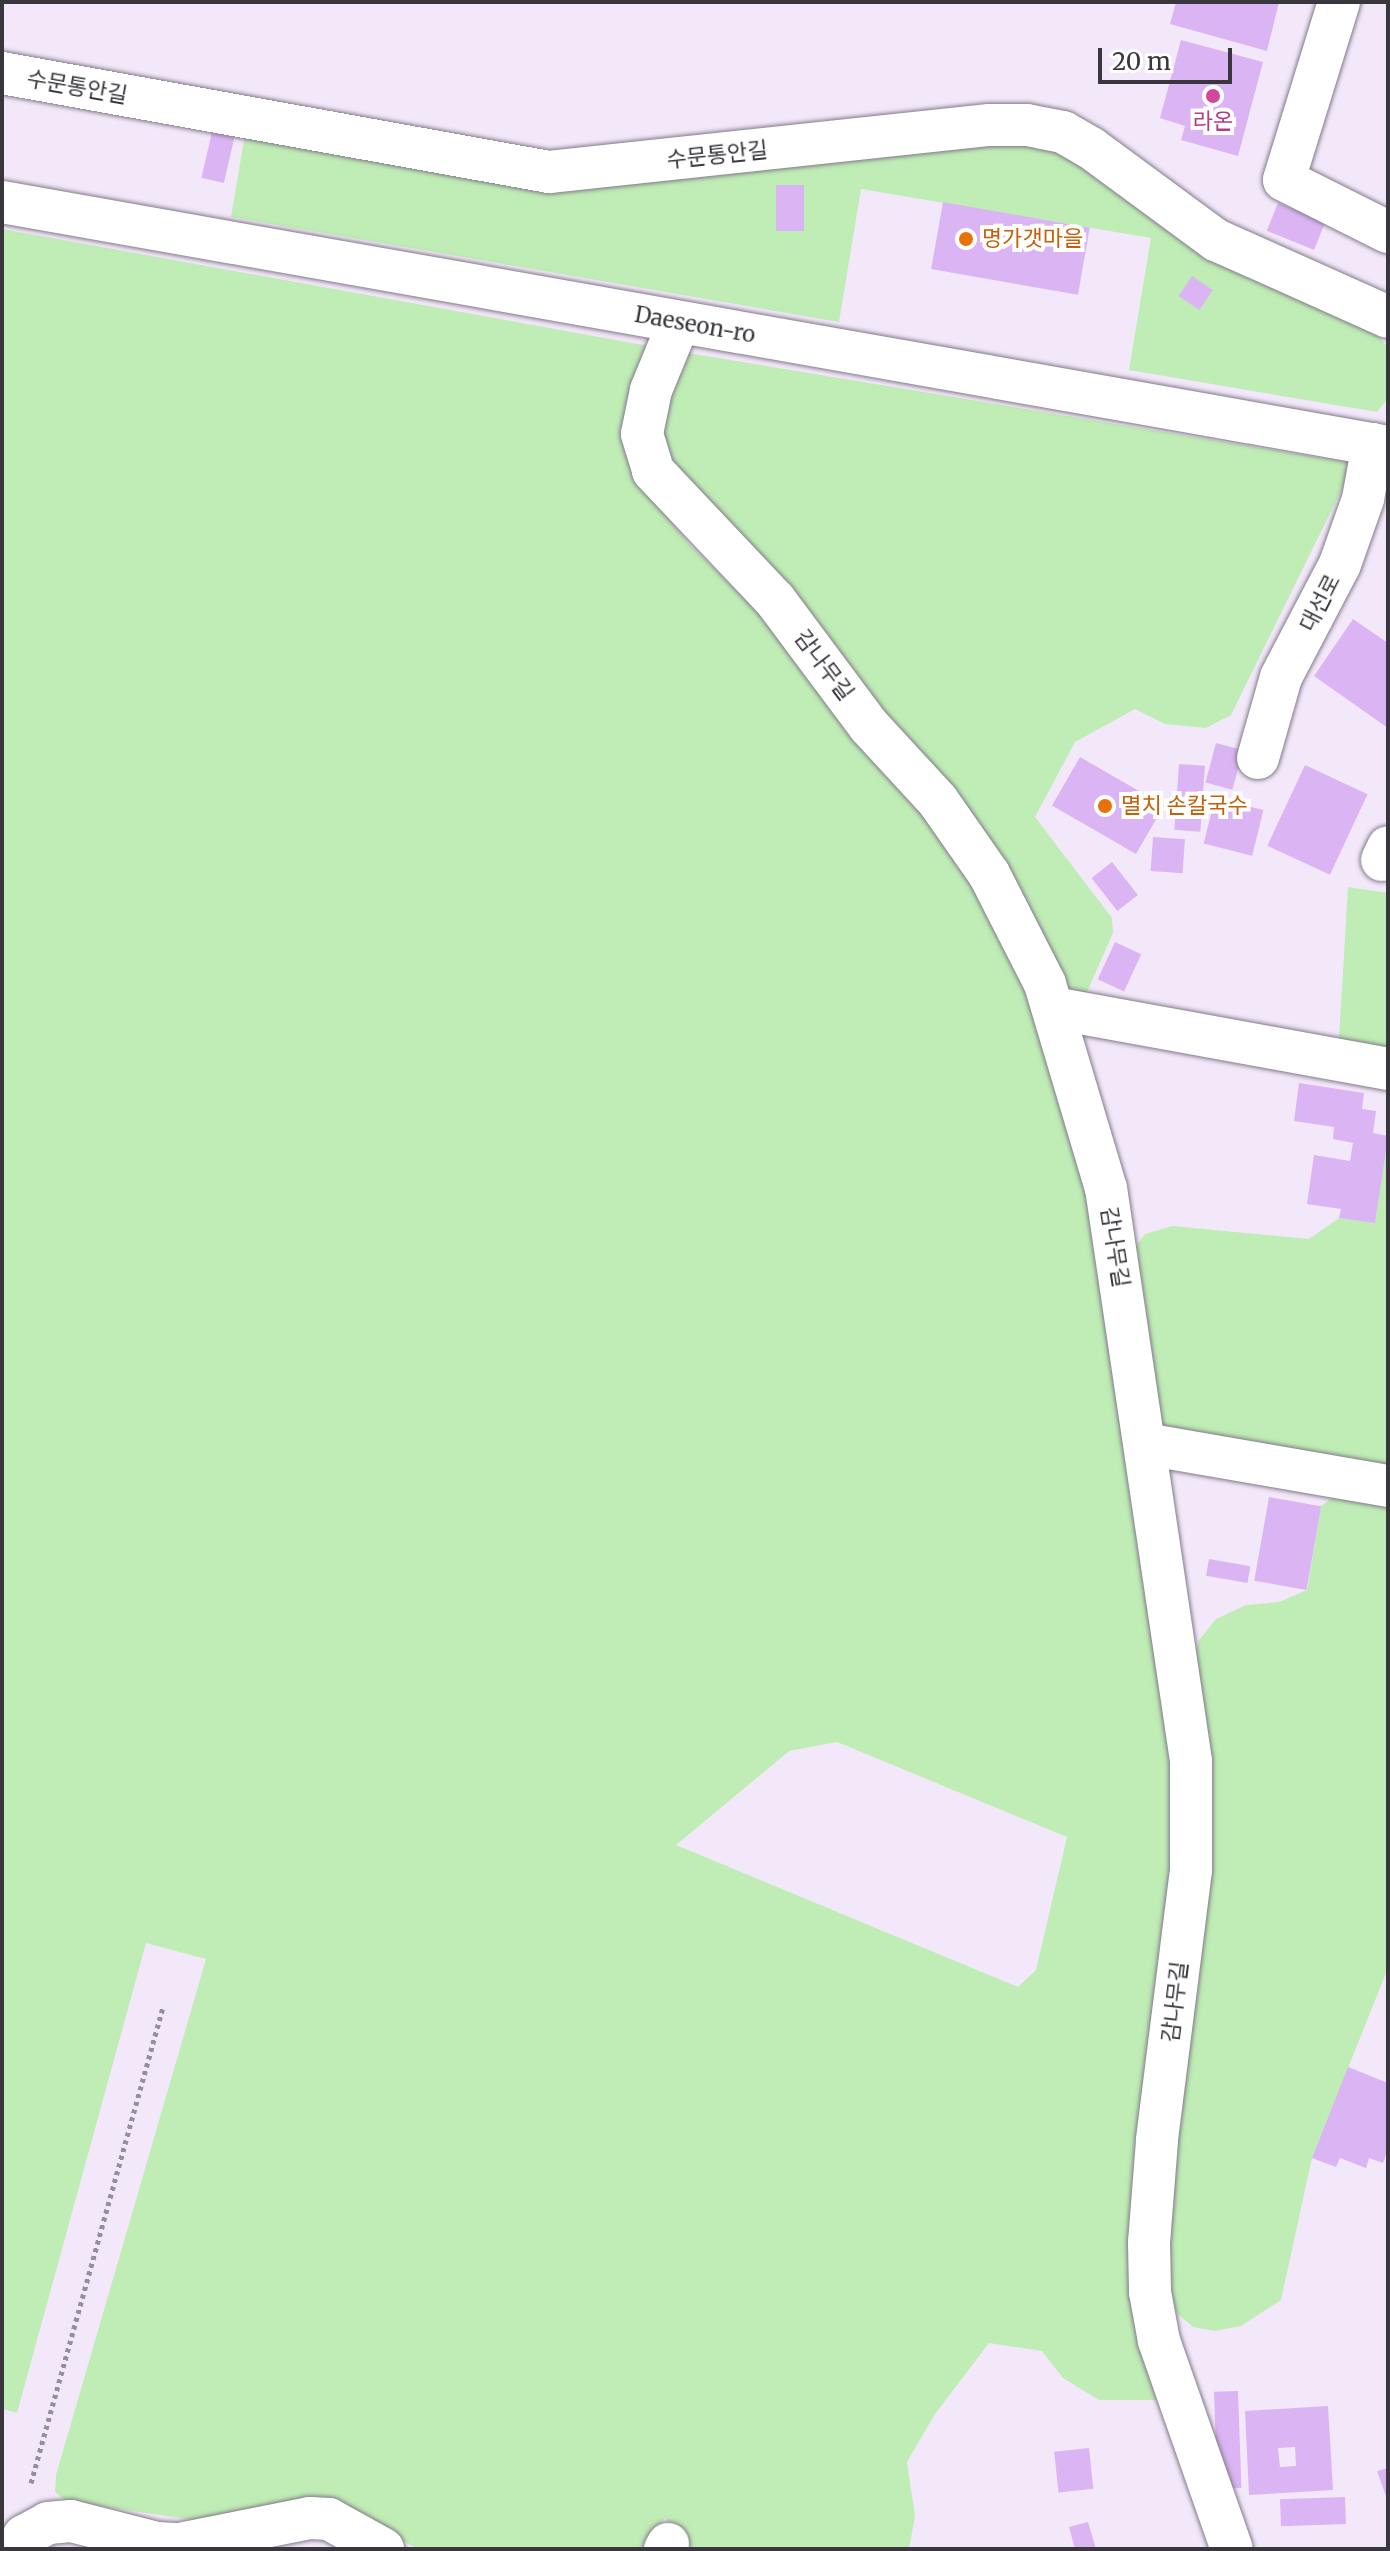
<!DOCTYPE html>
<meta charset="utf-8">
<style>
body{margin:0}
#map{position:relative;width:1390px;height:2551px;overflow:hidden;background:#f3e8fa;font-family:Merriweather,"Noto Sans KR",serif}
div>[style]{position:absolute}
.green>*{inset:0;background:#bfedb5}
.building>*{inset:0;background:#dbb4f4;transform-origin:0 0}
.path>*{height:5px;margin-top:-2.5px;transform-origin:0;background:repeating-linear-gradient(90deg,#968e9b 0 4px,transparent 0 8px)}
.roads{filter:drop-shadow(0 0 2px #837a8a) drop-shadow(0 0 2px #837a8a)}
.minor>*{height:42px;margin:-21px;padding:0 21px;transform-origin:21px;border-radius:21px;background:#fff}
.dots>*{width:22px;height:22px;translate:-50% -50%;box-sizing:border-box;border:4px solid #fff;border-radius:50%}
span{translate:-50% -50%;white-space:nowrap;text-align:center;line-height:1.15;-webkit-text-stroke:8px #fff;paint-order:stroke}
.street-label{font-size:22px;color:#3a363d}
.hotel-label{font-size:22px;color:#b23c85}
.food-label{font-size:22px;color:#c56008}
.left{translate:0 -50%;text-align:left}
.frame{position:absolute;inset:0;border:4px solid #3a363d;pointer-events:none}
.scale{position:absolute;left:1098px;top:48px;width:134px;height:36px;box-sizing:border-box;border:4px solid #3a363d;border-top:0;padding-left:10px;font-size:24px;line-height:28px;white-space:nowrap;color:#3a363d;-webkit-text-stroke:6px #fff;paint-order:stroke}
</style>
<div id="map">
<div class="green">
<i style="clip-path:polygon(246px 128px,410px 162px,1048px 139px,1371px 327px,1388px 348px,1388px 398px,1377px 412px,1129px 370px,1151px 238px,861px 189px,839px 322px,231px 217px)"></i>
<i style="clip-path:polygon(evenodd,2px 229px,660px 348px,640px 481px,689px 544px,767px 621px,928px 815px,975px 886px,1029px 993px,1095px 1193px,1173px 1699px,1164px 2400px,1099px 2400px,1063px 2378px,1042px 2351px,989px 2343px,935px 2414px,907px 2462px,915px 2516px,909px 2549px,691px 2549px,665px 2518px,641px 2549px,417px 2549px,337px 2503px,194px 2520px,66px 2501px,55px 2492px,56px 2475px,206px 1959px,146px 1943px,17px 2413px,2px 2409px,2px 229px,837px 1742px,1067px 1837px,1036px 1970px,1018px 1987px,676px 1845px,789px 1751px,837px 1742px)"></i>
<i style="clip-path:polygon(682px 352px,1351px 463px,1343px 487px,1231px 715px,1206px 728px,1165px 724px,1135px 709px,1075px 742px,1035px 817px,1112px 918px,1113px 933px,1083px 1001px,1073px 999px,662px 463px,663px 394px)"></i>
<i style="clip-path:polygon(1348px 887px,1388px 893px,1388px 1049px,1339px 1039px)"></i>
<i style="clip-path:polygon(1388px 1139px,1388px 1476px,1163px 1439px,1133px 1250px,1145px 1234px,1172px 1226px,1309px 1239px,1339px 1218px,1375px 1223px)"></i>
<i style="clip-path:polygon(1352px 1494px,1388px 1500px,1388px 1968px,1312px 2158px,1281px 2300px,1241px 2326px,1215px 2331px,1193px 2327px,1177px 2313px,1167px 2296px,1193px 1662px,1199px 1640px,1216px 1619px,1246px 1605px,1279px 1602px,1307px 1590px,1321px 1506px,1332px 1498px)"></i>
</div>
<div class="building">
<i style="clip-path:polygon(1176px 2px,1279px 2px,1267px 51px,1170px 24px)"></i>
<i style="clip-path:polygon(1181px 40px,1263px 62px,1238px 156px,1181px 140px,1185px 126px,1160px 118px)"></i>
<i style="left:212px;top:132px;width:23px;height:47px;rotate:13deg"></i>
<i style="left:776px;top:185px;width:28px;height:46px"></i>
<i style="left:943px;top:202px;width:149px;height:68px;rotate:10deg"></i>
<i style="left:1278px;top:203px;width:51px;height:30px;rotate:22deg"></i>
<i style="left:1192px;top:276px;width:25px;height:24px;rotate:34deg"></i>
<i style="clip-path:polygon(1353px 619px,1388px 643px,1388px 728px,1314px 676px)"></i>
<i style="left:1216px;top:743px;width:28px;height:41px;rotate:15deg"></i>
<i style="left:1080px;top:757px;width:97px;height:56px;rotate:30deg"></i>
<i style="left:1179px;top:764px;width:26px;height:66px;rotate:4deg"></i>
<i style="left:1305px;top:765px;width:69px;height:89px;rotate:25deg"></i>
<i style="left:1215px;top:798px;width:50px;height:47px;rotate:14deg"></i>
<i style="left:1153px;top:837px;width:32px;height:34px;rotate:4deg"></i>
<i style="left:1112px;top:862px;width:42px;height:26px;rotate:52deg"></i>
<i style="left:1115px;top:942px;width:29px;height:41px;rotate:25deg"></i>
<i style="clip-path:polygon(1299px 1083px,1364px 1093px,1362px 1109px,1376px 1111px,1373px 1133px,1388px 1136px,1388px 1139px,1375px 1223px,1339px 1218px,1341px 1209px,1307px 1204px,1314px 1155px,1350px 1161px,1353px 1143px,1333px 1139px,1334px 1127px,1294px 1121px)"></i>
<i style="left:1269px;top:1497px;width:53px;height:85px;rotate:10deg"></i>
<i style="left:1209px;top:1559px;width:42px;height:17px;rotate:10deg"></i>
<i style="clip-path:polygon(1348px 2067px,1388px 2083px,1388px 2149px,1383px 2163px,1369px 2158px,1366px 2168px,1340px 2158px,1336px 2167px,1312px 2158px)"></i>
<i style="left:1238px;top:2391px;width:97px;height:24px;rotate:88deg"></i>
<i style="clip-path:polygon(evenodd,1328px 2406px,1333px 2490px,1249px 2495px,1245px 2411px,1328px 2406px,1295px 2447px,1296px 2466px,1280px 2467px,1278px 2448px,1295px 2447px)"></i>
<i style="left:1089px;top:2448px;width:41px;height:35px;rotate:84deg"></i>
<i style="clip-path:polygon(1388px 2468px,1388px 2502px,1377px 2471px)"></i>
<i style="left:1345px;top:2497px;width:27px;height:65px;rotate:88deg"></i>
<i style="clip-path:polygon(1088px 2522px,1096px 2549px,1075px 2549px,1069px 2527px)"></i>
</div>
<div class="path">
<i style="left:31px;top:2483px;width:494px;rotate:-74.5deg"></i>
</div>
<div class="roads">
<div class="minor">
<i style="left:1339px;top:2px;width:186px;rotate:107.2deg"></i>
<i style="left:1284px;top:180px;width:116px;rotate:26.6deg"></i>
<i style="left:2px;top:73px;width:556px;rotate:10.26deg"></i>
<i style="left:549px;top:172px;width:443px;rotate:-6.1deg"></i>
<i style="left:989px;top:125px;width:38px"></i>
<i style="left:1027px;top:125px;width:37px;rotate:11deg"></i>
<i style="left:1063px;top:132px;width:32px;rotate:30deg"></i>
<i style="left:1091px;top:148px;width:155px;rotate:36.4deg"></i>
<i style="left:1216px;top:240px;width:188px;rotate:24.1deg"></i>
<i style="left:2px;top:202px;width:1407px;rotate:10.02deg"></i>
<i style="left:679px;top:322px;width:74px;rotate:112.4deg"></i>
<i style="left:651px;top:390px;width:45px;rotate:101.6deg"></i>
<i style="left:642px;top:434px;width:39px;rotate:73deg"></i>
<i style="left:653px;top:471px;width:178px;rotate:46.6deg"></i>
<i style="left:775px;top:600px;width:157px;rotate:53.3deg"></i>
<i style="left:869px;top:726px;width:102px;rotate:47.4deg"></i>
<i style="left:938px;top:801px;width:89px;rotate:55.1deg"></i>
<i style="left:989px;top:874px;width:123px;rotate:63deg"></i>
<i style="left:1045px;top:984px;width:213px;rotate:73.4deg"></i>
<i style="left:1106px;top:1188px;width:579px;rotate:81.56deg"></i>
<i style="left:1191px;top:1761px;width:109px;rotate:90deg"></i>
<i style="left:1191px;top:1870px;width:273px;rotate:97.2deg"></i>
<i style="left:1157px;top:2141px;width:102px;rotate:94.5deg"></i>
<i style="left:1149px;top:2243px;width:49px;rotate:88.8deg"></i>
<i style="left:1150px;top:2292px;width:50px;rotate:79.6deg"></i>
<i style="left:1159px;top:2341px;width:220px;rotate:70.7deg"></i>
<i style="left:1258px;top:758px;width:84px;rotate:-74.1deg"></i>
<i style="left:1281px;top:677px;width:127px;rotate:-62.4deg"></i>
<i style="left:1340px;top:564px;width:69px;rotate:-70.5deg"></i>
<i style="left:1363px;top:499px;width:56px;rotate:-79.7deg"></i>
<i style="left:1382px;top:860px;width:14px;rotate:-65deg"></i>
<i style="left:1053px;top:1008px;width:341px;rotate:10.3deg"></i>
<i style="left:1145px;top:1444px;width:247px;rotate:9.8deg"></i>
<i style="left:15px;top:2549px;width:16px;rotate:-55deg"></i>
<i style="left:24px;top:2536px;width:27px;rotate:-28deg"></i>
<i style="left:48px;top:2523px;width:23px;rotate:-5deg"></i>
<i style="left:71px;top:2521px;width:89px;rotate:14.3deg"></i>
<i style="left:157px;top:2543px;width:22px;rotate:3deg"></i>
<i style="left:179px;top:2544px;width:134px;rotate:-11.2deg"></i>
<i style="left:310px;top:2518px;width:19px;rotate:3deg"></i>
<i style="left:329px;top:2519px;width:62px;rotate:29.1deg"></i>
<i style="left:665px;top:2549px;width:6px;rotate:-59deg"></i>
</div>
</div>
<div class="dots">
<i style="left:1213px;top:96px;background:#d1479c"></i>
<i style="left:966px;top:239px;background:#e8710a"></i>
<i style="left:1105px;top:806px;background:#e8710a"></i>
</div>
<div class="street-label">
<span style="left:77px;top:87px;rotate:10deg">수문통안길</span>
<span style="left:717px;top:155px;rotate:-6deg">수문통안길</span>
<span style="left:695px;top:325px;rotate:10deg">Daeseon-ro</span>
<span style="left:1320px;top:603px;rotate:-63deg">대선로</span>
<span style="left:824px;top:665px;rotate:53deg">감나무길</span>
<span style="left:1115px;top:1247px;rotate:81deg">감나무길</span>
<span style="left:1175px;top:2002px;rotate:-83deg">감나무길</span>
</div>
<div class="hotel-label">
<span style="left:1213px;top:122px">라온</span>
</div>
<div class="food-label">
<span class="left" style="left:982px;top:239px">명가갯마을</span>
<span class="left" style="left:1121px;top:806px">멸치 손칼국수</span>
</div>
<div class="frame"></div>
<div class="scale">20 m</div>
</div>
